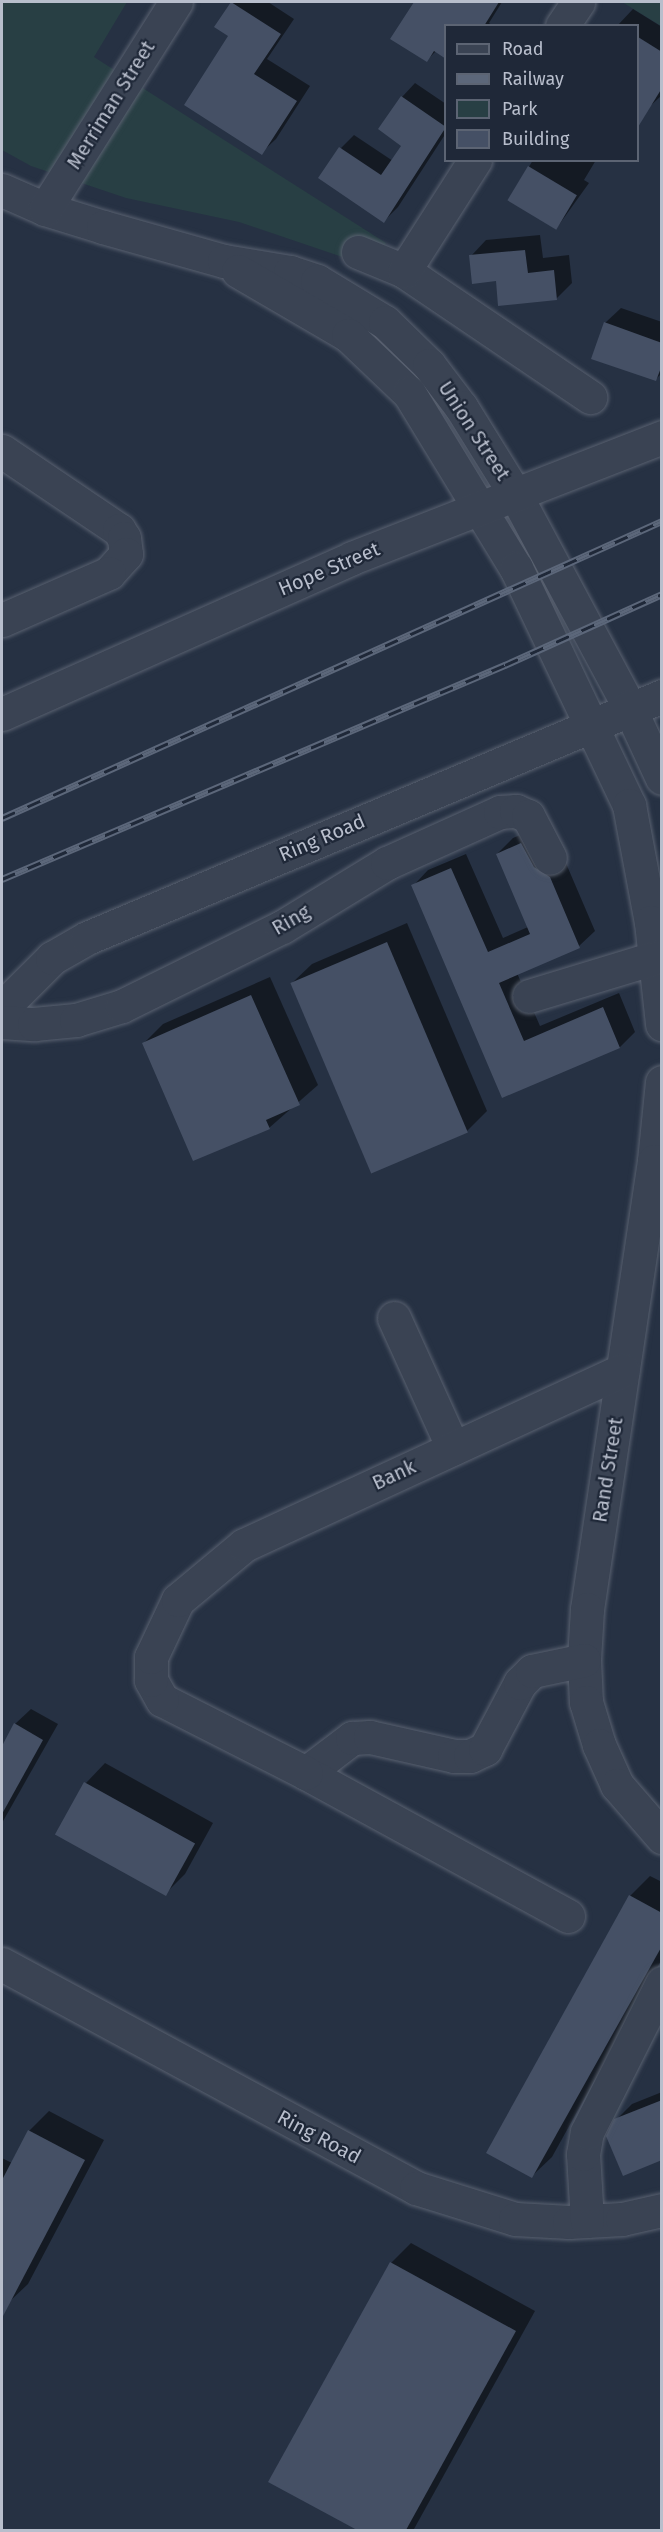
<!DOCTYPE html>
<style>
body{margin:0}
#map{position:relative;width:663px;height:2532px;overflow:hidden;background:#263143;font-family:"Fira Sans",sans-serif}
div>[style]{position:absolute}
.green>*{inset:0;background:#283f44}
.shadow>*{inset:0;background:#0007}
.building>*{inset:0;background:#455065;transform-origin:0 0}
.roads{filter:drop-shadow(0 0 2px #596170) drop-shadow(0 0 2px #596170)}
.minor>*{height:33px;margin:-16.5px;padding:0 16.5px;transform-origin:16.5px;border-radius:16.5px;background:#3a4353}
.rail>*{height:7px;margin-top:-3.5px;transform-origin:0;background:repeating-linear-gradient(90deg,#1f2838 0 14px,#5c677a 0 28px);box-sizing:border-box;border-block:2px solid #5c677a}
span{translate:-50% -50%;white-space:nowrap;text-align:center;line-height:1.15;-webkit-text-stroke:4.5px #1f2838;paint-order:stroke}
.street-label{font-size:20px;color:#b8becc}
.frame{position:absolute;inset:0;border:3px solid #b8becc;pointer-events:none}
.legend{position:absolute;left:444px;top:24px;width:195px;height:138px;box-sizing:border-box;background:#1f2838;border:2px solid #5c6473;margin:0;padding:8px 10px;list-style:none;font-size:18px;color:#b8becc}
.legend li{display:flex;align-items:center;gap:12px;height:30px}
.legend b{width:30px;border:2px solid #5c6473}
</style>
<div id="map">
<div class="green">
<i style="clip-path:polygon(2px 2px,127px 2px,94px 57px,386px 243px,372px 267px,239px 222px,126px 198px,31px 166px,2px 150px)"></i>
<i style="clip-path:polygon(622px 2px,661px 2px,661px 26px)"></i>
</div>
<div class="shadow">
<i style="clip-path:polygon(233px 2px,268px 2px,294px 19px,267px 59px,310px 86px,276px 139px,261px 153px,230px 36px,216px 27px)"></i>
<i style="clip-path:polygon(418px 2px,502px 2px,489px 23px,493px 26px,446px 26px,436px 51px,427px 60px,392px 38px)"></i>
<i style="clip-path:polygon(633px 9px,662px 27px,662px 95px,647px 109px,638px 103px,638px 26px,617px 26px)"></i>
<i style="clip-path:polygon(415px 83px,446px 104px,446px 133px,398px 207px,384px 221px,341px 148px,354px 135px,393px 161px,404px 145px,402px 97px)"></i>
<i style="clip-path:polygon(533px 160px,596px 160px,584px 180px,589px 183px,556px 229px,509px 200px)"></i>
<i style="clip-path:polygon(540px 235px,543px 258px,569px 255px,572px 283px,556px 299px,497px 280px,471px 256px,486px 240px)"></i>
<i style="clip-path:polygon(621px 308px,662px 322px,662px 373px,655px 380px,605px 323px)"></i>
<i style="clip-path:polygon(537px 828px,565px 861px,595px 931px,579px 946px,517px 973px,540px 1026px,619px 993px,635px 1032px,620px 1047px,503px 1096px,413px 886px,428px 870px,466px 854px,503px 938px,528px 927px,497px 854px,513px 838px)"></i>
<i style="clip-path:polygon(407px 923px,487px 1111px,467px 1131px,292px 983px,312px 964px)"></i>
<i style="clip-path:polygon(270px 977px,318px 1085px,269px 1128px,144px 1043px,163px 1024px)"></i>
<i style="clip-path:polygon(31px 1709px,58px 1724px,2px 1823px,2px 1749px,15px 1724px)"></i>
<i style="clip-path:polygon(105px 1763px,213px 1823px,185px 1874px,166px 1893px,57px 1833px,86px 1783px)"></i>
<i style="clip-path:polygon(650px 1876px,662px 1882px,662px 1959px,552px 2157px,532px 2176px,630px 1896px)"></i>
<i style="clip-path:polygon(662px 2092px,662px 2159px,616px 2120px,632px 2104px)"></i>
<i style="clip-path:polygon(49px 2111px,104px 2140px,28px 2284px,8px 2303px,2px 2300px,2px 2158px,12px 2163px,29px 2131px)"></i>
<i style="clip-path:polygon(411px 2243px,535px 2311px,414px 2529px,360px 2530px,270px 2481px,391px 2263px)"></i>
</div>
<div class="building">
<i style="clip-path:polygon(231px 2px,281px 34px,254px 74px,297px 101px,262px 155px,184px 105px,228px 36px,214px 27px)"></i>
<i style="clip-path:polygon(414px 2px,499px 2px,484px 26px,446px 26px,446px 59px,434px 51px,427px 62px,390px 39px)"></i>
<i style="clip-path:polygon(638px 37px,662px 52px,662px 88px,638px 127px)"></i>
<i style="clip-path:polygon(401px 96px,446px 127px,384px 223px,318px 178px,339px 147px,381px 175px,401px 146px,378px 129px)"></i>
<i style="left:528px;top:166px;width:57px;height:40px;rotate:31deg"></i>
<i style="clip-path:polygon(525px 250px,528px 273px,554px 270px,557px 300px,498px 306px,496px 281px,472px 284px,469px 255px)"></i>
<i style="clip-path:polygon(604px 322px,662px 343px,662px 365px,656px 381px,591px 359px)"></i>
<i style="clip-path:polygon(521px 843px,534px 867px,550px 877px,580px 948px,499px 983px,524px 1041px,603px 1007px,620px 1048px,502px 1098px,411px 885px,451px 868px,488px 952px,530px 934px,496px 854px)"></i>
<i style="left:387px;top:942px;width:207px;height:105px;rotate:67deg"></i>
<i style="clip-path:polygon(251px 995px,300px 1105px,266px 1120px,270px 1129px,193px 1161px,142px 1043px)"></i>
<i style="clip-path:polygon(14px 1723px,43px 1740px,2px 1814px,2px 1746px)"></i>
<i style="left:84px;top:1782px;width:127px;height:60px;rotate:29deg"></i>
<i style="clip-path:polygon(629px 1895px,662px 1913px,662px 1946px,532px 2178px,486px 2153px)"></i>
<i style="clip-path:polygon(662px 2100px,662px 2160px,623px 2176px,606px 2136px,614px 2119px)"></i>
<i style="clip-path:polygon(28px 2130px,85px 2160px,2px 2318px,2px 2180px)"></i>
<i style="clip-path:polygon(390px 2262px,516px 2331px,406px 2530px,357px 2530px,268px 2482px)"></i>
</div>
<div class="roads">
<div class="minor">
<i style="left:562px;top:26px;width:29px;rotate:-56deg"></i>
<i style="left:2px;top:190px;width:47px;rotate:23.8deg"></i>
<i style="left:45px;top:209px;width:61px;rotate:17.2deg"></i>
<i style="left:103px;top:227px;width:126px;rotate:15.7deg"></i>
<i style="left:224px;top:261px;width:67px;rotate:9.5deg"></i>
<i style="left:290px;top:272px;width:28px;rotate:18deg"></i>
<i style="left:317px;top:281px;width:79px;rotate:31.1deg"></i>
<i style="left:385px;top:322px;width:62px;rotate:44.3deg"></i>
<i style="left:429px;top:365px;width:53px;rotate:52.7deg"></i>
<i style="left:461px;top:407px;width:102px;rotate:58.2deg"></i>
<i style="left:515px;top:494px;width:242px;rotate:61.8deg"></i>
<i style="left:629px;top:707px;width:78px;rotate:65.1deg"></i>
<i style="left:45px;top:209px;width:245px;rotate:-57.7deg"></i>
<i style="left:358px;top:252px;width:50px;rotate:22.4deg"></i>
<i style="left:404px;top:271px;width:225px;rotate:34.1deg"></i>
<i style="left:238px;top:271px;width:127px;rotate:30.2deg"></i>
<i style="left:348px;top:335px;width:84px;rotate:43.6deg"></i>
<i style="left:409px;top:393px;width:205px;rotate:58.6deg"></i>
<i style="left:516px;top:568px;width:263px;rotate:64.5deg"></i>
<i style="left:629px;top:805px;width:119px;rotate:79.4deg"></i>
<i style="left:651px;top:922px;width:103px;rotate:83.8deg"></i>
<i style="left:404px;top:271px;width:132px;rotate:-57.4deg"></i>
<i style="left:2px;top:451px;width:141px;rotate:34deg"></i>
<i style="left:119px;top:530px;width:9px;rotate:58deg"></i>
<i style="left:124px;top:538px;width:16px;rotate:83deg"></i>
<i style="left:126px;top:554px;width:25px;rotate:132deg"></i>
<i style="left:109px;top:573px;width:117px;rotate:156.3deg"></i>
<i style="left:2px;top:714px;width:383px;rotate:-24deg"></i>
<i style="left:352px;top:558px;width:333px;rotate:-21.3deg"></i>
<i style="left:529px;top:996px;width:131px;rotate:-16.9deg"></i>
<i style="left:2px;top:1008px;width:71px;rotate:-45deg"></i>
<i style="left:52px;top:958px;width:40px;rotate:-29.7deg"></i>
<i style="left:87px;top:938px;width:624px;rotate:-22.82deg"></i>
<i style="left:2px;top:1022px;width:32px;rotate:4deg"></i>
<i style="left:34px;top:1024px;width:42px;rotate:-5.4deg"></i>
<i style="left:76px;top:1020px;width:48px;rotate:-16.9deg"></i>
<i style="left:122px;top:1006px;width:178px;rotate:-26.3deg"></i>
<i style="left:282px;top:927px;width:123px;rotate:-31.4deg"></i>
<i style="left:387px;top:863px;width:124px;rotate:-24.3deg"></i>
<i style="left:500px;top:812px;width:16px;rotate:-4deg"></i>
<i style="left:516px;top:811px;width:13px;rotate:23deg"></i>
<i style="left:528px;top:816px;width:47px;rotate:62.4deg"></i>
<i style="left:662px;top:1082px;width:79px;rotate:95.8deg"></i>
<i style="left:654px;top:1161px;width:453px;rotate:98.5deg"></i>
<i style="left:587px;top:1609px;width:51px;rotate:93.4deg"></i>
<i style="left:584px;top:1660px;width:42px;rotate:87.3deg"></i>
<i style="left:586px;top:1702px;width:45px;rotate:73.2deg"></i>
<i style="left:599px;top:1745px;width:44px;rotate:65.8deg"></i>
<i style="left:617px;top:1785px;width:69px;rotate:49.1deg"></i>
<i style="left:394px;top:1318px;width:143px;rotate:65.6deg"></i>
<i style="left:306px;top:1773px;width:58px;rotate:-37.3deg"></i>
<i style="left:352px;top:1738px;width:18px;rotate:-3deg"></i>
<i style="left:370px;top:1737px;width:86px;rotate:12.7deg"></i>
<i style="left:454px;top:1756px;width:16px"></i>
<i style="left:470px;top:1756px;width:17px;rotate:-25deg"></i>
<i style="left:485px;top:1749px;width:75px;rotate:-62.1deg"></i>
<i style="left:520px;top:1683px;width:17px;rotate:-45deg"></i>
<i style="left:532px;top:1671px;width:53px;rotate:-11.9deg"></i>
<i style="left:568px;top:1916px;width:298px;rotate:-151.4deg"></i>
<i style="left:306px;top:1773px;width:161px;rotate:-153.1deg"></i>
<i style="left:162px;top:1700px;width:23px;rotate:-119deg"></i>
<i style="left:151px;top:1680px;width:23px;rotate:-90deg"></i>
<i style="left:151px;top:1657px;width:63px;rotate:-64.7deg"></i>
<i style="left:178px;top:1600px;width:86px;rotate:-39.8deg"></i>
<i style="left:244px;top:1545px;width:417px;rotate:-24.8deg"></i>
<i style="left:2px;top:1964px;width:471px;rotate:28.4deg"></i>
<i style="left:416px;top:2188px;width:104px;rotate:17.4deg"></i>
<i style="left:515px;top:2219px;width:54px;rotate:3.2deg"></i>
<i style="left:569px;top:2222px;width:53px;rotate:-3.2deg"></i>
<i style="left:622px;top:2219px;width:41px;rotate:-12.7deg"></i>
<i style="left:587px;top:2221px;width:67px;rotate:-93.4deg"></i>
<i style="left:583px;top:2154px;width:22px;rotate:-80deg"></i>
<i style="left:587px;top:2132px;width:167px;rotate:-63.3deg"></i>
</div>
</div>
<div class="rail">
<i style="left:2px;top:818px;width:724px;rotate:-24.23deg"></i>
<i style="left:2px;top:879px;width:547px;rotate:-23.05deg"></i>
<i style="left:505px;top:665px;width:172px;rotate:-24.3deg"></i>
</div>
<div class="street-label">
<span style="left:111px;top:105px;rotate:-58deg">Merriman Street</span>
<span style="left:474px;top:431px;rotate:57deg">Union Street</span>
<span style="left:329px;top:569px;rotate:-23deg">Hope Street</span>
<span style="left:322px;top:838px;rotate:-23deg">Ring Road</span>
<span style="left:291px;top:920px;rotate:-30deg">Ring</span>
<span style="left:608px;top:1470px;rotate:-81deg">Rand Street</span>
<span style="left:394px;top:1475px;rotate:-25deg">Bank</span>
<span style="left:319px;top:2137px;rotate:28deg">Ring Road</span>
</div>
<div class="frame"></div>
<ul class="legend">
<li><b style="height:8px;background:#3a4353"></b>Road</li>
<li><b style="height:8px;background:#5c677a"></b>Railway</li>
<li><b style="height:16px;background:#283f44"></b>Park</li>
<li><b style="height:16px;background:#455065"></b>Building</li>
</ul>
</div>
